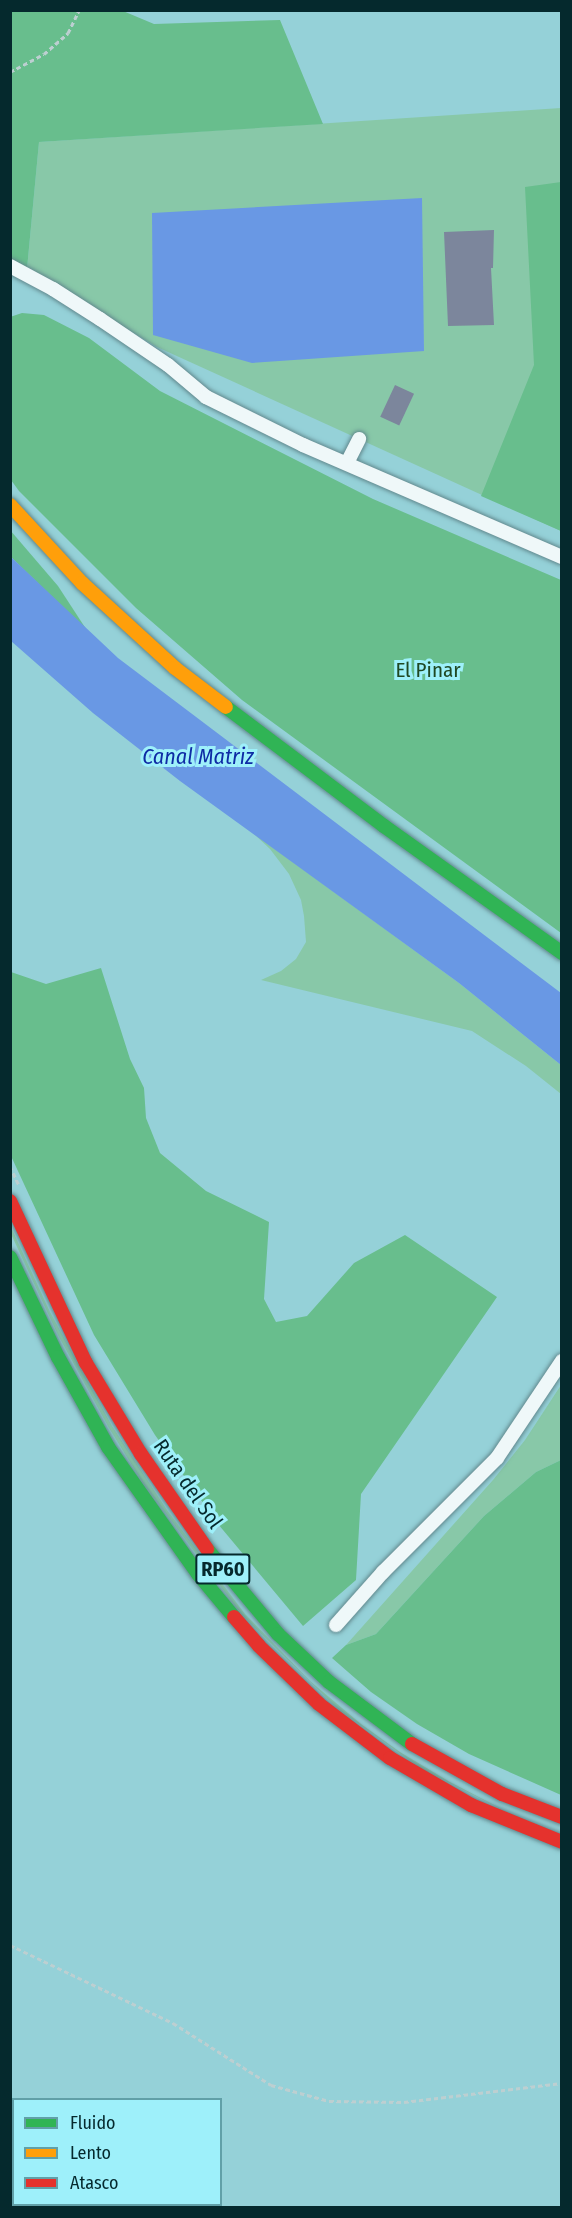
<!DOCTYPE html>
<style>
body{margin:0}
#map{position:relative;width:572px;height:2218px;overflow:hidden;background:#95d1d8;font-family:"Fira Sans Condensed",sans-serif}
div>[style]{position:absolute}
.green>*{inset:0;background:#88c8a8}
.forest>*{inset:0;background:#68be8d}
.water>*{inset:0;background:#6998e4}
.building>*{inset:0;background:#7c869c;transform-origin:0 0}
.path>*{height:3px;margin-top:-1.5px;transform-origin:0;background:repeating-linear-gradient(90deg,#bdcfd1 0 4.5px,transparent 0 7.5px)}
.roads{filter:drop-shadow(0 0 2px #61888d) drop-shadow(0 0 2px #61888d)}
.street>*{height:14px;margin:-7px;padding:0 7px;transform-origin:7px;border-radius:7px;background:#eff8f9}
.fast>*{height:14px;margin:-7px;padding:0 7px;transform-origin:7px;border-radius:7px;background:#30b455}
.slow>*{height:14px;margin:-7px;padding:0 7px;transform-origin:7px;border-radius:7px;background:#ff9f0a}
.jam>*{height:14px;margin:-7px;padding:0 7px;transform-origin:7px;border-radius:7px;background:#e5322d}
span{translate:-50% -50%;white-space:nowrap;text-align:center;line-height:1.15;-webkit-text-stroke:6px #9ef0fa;paint-order:stroke}
.shield-label span{padding:2px 4px;background:#9ef0fa;border:2px solid;border-radius:4px;-webkit-text-stroke-width:0}
.shield-label{font-size:20px;color:#05292d;font-weight:700}
.park-label{font-size:21px;color:#1f4823}
.street-label{font-size:21px;color:#05292d}
.water-label{font-size:22px;color:#0e2ba5;font-style:italic}
.frame{position:absolute;inset:0;border:12px solid #05292d;pointer-events:none}
.legend{position:absolute;left:12px;top:2098px;width:210px;height:108px;box-sizing:border-box;background:#9ef0fa;border:2px solid #61a0a8;margin:0;padding:8px 10px;list-style:none;font-size:18px;color:#05292d}
.legend li{display:flex;align-items:center;gap:12px;height:30px}
.legend b{width:30px;border:2px solid #61a0a8}
</style>
<div id="map">
<div class="green">
<i style="clip-path:polygon(561px 108px,561px 531px,157px 347px,27px 269px,39px 142px)"></i>
<i style="clip-path:polygon(253px 833px,459px 983px,561px 1065px,561px 1094px,526px 1066px,472px 1031px,261px 980px,281px 971px,296px 959px,306px 942px,304px 916px,301px 900px,289px 874px,270px 849px)"></i>
<i style="clip-path:polygon(10px 1225px,50px 1312px,112px 1426px,167px 1510px,245px 1614px,310px 1681px,361px 1724px,400px 1752px,450px 1782px,529px 1823px,422px 1769px,338px 1709px,242px 1615px,143px 1483px,109px 1428px,58px 1335px,11px 1234px)"></i>
<i style="clip-path:polygon(561px 1385px,561px 1460px,536px 1472px,484px 1516px,376px 1634px,346px 1645px,493px 1480px,525px 1440px)"></i>
</div>
<div class="forest">
<i style="clip-path:polygon(11px 11px,123px 11px,154px 24px,280px 20px,323px 124px,39px 142px,27px 269px,11px 275px)"></i>
<i style="clip-path:polygon(561px 182px,562px 182px,561px 531px,481px 496px,534px 365px,525px 187px)"></i>
<i style="clip-path:polygon(22px 313px,44px 315px,89px 338px,160px 391px,373px 499px,561px 580px,561px 933px,242px 700px,136px 608px,19px 491px,11px 480px,10px 317px)"></i>
<i style="clip-path:polygon(10px 530px,58px 586px,88px 632px,11px 557px)"></i>
<i style="clip-path:polygon(101px 968px,130px 1059px,144px 1088px,146px 1118px,160px 1153px,206px 1191px,269px 1222px,264px 1299px,276px 1322px,307px 1316px,354px 1263px,405px 1235px,497px 1297px,361px 1494px,356px 1580px,303px 1626px,218px 1524px,155px 1435px,94px 1335px,11px 1156px,11px 972px,46px 984px)"></i>
<i style="clip-path:polygon(561px 1460px,562px 1460px,561px 1795px,469px 1754px,417px 1724px,371px 1692px,332px 1658px,346px 1645px,376px 1634px,484px 1516px,536px 1472px)"></i>
</div>
<div class="water">
<i style="clip-path:polygon(422px 198px,424px 351px,252px 363px,153px 335px,152px 213px)"></i>
<i style="clip-path:polygon(11px 557px,118px 658px,561px 993px,561px 1065px,459px 983px,180px 781px,93px 713px,11px 641px)"></i>
</div>
<div class="building">
<i style="clip-path:polygon(494px 230px,493px 268px,491px 268px,494px 325px,448px 326px,444px 232px)"></i>
<i style="left:395px;top:385px;width:21px;height:35px;rotate:25deg"></i>
</div>
<div class="path">
<i style="left:10px;top:72px;width:38px;rotate:-28deg"></i>
<i style="left:44px;top:54px;width:32px;rotate:-41deg"></i>
<i style="left:68px;top:33px;width:25px;rotate:-64deg"></i>
<i style="left:10px;top:1166px;width:21px;rotate:65deg"></i>
<i style="left:10px;top:1945px;width:181px;rotate:25.6deg"></i>
<i style="left:173px;top:2023px;width:116px;rotate:32.3deg"></i>
<i style="left:271px;top:2085px;width:60px;rotate:15.4deg"></i>
<i style="left:329px;top:2101px;width:75px;rotate:0.8deg"></i>
<i style="left:404px;top:2102px;width:159px;rotate:-6.9deg"></i>
</div>
<div class="roads">
<div class="street">
<i style="left:10px;top:266px;width:49px;rotate:28.1deg"></i>
<i style="left:53px;top:289px;width:56px;rotate:32.6deg"></i>
<i style="left:100px;top:319px;width:82px;rotate:34.1deg"></i>
<i style="left:168px;top:365px;width:50px;rotate:40.1deg"></i>
<i style="left:206px;top:397px;width:108px;rotate:26.3deg"></i>
<i style="left:303px;top:445px;width:282px;rotate:23.4deg"></i>
<i style="left:347px;top:463px;width:27px;rotate:-63deg"></i>
<i style="left:336px;top:1625px;width:71px;rotate:-48.4deg"></i>
<i style="left:383px;top:1572px;width:161px;rotate:-45deg"></i>
<i style="left:497px;top:1458px;width:117px;rotate:-56.2deg"></i>
</div>
<div class="fast">
<i style="left:226px;top:707px;width:198px;rotate:37deg"></i>
<i style="left:384px;top:826px;width:219px;rotate:35.5deg"></i>
<i style="left:10px;top:1257px;width:111px;rotate:64.4deg"></i>
<i style="left:58px;top:1357px;width:103px;rotate:60.9deg"></i>
<i style="left:108px;top:1447px;width:156px;rotate:54.7deg"></i>
<i style="left:198px;top:1574px;width:56px;rotate:50.1deg"></i>
<i style="left:207px;top:1549px;width:111px;rotate:50.1deg"></i>
<i style="left:278px;top:1634px;width:70px;rotate:43.3deg"></i>
<i style="left:329px;top:1682px;width:104px;rotate:36.8deg"></i>
</div>
<div class="slow">
<i style="left:10px;top:505px;width:106px;rotate:47.3deg"></i>
<i style="left:82px;top:583px;width:126px;rotate:42.4deg"></i>
<i style="left:175px;top:668px;width:64px;rotate:37.4deg"></i>
</div>
<div class="jam">
<i style="left:10px;top:1201px;width:179px;rotate:64.9deg"></i>
<i style="left:86px;top:1363px;width:106px;rotate:58.9deg"></i>
<i style="left:141px;top:1454px;width:116px;rotate:55.2deg"></i>
<i style="left:234px;top:1617px;width:38px;rotate:49deg"></i>
<i style="left:259px;top:1646px;width:83px;rotate:44deg"></i>
<i style="left:319px;top:1704px;width:89px;rotate:37.3deg"></i>
<i style="left:390px;top:1758px;width:94px;rotate:30.1deg"></i>
<i style="left:471px;top:1805px;width:98px;rotate:22.1deg"></i>
<i style="left:412px;top:1744px;width:103px;rotate:29.1deg"></i>
<i style="left:502px;top:1794px;width:64px;rotate:21deg"></i>
</div>
</div>
<div class="shield-label">
<span style="left:223px;top:1569px">RP60</span>
</div>
<div class="park-label">
<span style="left:428px;top:670px">El Pinar</span>
</div>
<div class="street-label">
<span style="left:188px;top:1484px;rotate:55deg">Ruta del Sol</span>
</div>
<div class="water-label">
<span style="left:198px;top:757px">Canal Matriz</span>
</div>
<div class="frame"></div>
<ul class="legend">
<li><b style="height:8px;background:#30b455"></b>Fluido</li>
<li><b style="height:8px;background:#ff9f0a"></b>Lento</li>
<li><b style="height:8px;background:#e5322d"></b>Atasco</li>
</ul>
</div>
